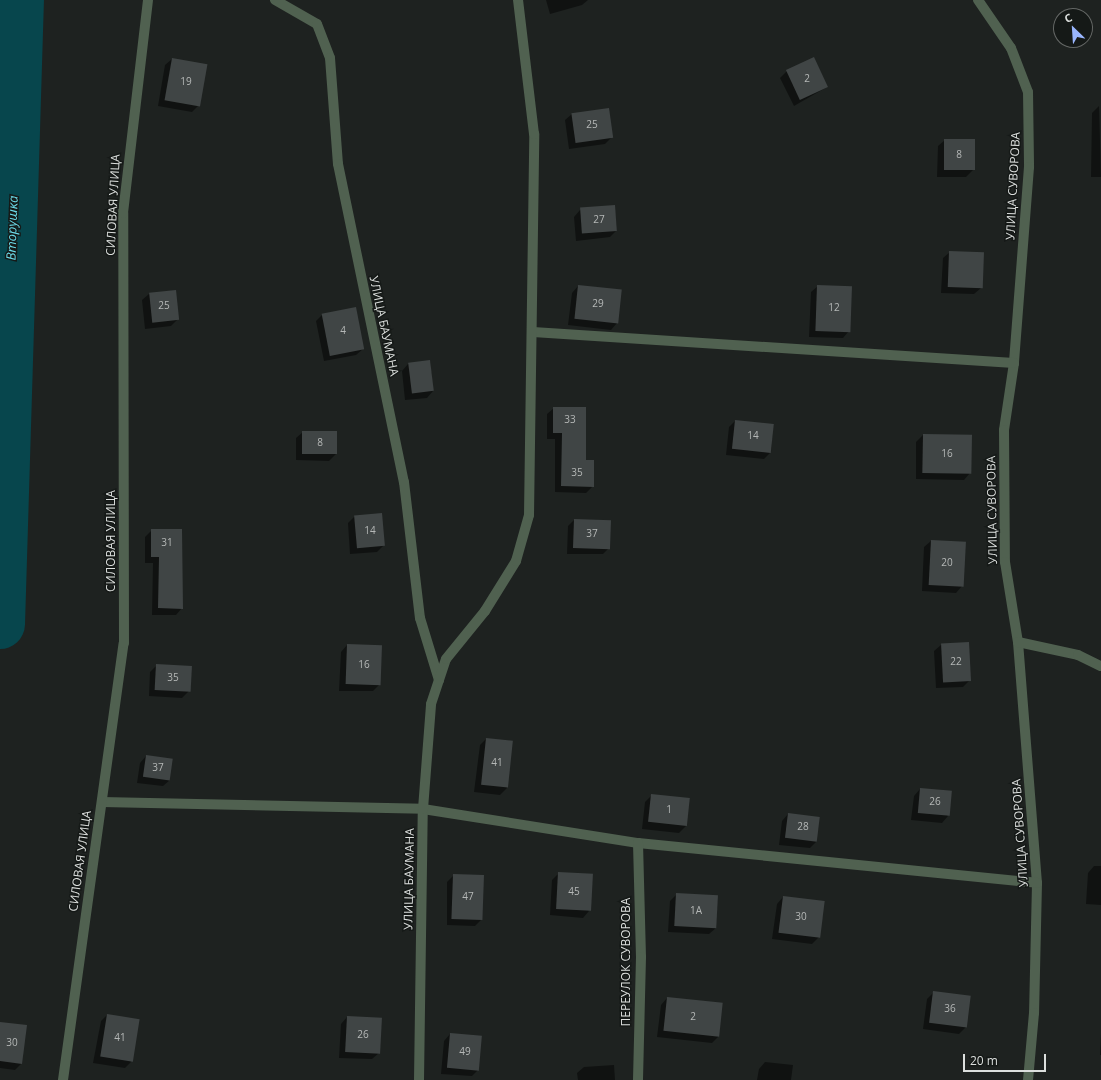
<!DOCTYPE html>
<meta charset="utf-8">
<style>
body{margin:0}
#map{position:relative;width:1101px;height:1080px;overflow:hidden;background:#1e2220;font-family:"Open Sans",sans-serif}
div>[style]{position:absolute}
.shadow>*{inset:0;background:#0007}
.river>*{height:50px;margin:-25px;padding:0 25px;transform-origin:25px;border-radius:25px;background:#07464d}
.building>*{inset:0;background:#404545;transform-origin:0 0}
.minor>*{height:10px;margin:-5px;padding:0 5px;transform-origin:5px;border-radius:5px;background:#506150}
span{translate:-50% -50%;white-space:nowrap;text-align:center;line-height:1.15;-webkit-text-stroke:3px #151917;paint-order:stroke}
.number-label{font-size:10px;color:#b5b8b7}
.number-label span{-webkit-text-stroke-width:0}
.street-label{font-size:12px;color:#dcdfdd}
.water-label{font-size:13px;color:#6bdbe9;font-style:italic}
.north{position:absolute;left:1053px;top:8px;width:40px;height:40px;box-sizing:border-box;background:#151917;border:1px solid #656866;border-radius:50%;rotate:335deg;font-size:11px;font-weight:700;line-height:16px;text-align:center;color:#dcdfdd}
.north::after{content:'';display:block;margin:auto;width:14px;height:18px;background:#99b5fd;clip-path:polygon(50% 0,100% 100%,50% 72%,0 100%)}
.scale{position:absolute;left:963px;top:1054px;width:83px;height:18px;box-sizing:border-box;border:2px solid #dcdfdd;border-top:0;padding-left:5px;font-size:12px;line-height:14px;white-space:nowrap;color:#dcdfdd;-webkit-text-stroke:3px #151917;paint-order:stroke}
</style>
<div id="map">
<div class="shadow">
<i style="clip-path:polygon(546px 0,588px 0,582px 5px,550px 14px)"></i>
<i style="clip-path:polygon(172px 59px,206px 65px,199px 105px,192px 112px,158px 106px,165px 65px)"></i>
<i style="clip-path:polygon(787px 71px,827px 87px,794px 106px,780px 78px)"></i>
<i style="clip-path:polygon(1099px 106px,1101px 177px,1091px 177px,1092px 113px)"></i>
<i style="clip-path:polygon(572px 114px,612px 137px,605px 144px,569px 149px,565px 120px)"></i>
<i style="clip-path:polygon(945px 140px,973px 170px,966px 177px,937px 177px,938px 146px)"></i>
<i style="clip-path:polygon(580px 210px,616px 231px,610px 237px,576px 241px,574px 217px)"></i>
<i style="clip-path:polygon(950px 252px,981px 288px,974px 294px,941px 293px,943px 258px)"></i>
<i style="clip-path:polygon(578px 286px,617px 323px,611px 330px,568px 325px,572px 293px)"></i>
<i style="clip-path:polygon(818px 286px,849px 331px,843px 338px,809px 337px,811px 292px)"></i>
<i style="clip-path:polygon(175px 291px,178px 319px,171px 326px,145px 329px,142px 300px,149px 294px)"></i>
<i style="clip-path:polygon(322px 315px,363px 349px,356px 355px,324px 361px,316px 321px)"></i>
<i style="clip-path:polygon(430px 361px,433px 391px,427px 398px,405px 400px,402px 371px,408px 364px)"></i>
<i style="clip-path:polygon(554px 408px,585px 461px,593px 486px,586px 493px,555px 492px,555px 439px,547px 439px,547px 414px)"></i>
<i style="clip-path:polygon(735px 421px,773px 425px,771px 452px,764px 459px,726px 455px,729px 427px)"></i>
<i style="clip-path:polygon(303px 432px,336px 454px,329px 461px,296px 460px,296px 438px)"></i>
<i style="clip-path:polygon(923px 435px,971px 436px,970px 473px,964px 480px,916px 479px,916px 442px)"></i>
<i style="clip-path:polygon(355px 516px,384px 545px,377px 552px,350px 554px,348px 523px)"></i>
<i style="clip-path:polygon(574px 520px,609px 548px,603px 554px,567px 554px,568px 526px)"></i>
<i style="clip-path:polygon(152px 530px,182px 608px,176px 615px,152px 615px,153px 563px,145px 563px,145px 537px)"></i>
<i style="clip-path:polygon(931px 541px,965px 543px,962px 586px,956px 593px,922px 591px,924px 547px)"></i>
<i style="clip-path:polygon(968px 643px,970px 680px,963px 687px,936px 688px,934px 651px,941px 645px)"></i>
<i style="clip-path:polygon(347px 645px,379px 685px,373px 691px,339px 691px,341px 652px)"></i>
<i style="clip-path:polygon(157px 665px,189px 691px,182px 698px,149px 696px,150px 672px)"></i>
<i style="clip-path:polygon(486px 739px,507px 788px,500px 795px,474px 792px,480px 745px)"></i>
<i style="clip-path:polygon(146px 756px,170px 780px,163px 786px,137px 783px,140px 763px)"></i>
<i style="clip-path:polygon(920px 789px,948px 816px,942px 823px,911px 820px,914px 796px)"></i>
<i style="clip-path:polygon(652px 795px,689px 799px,686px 826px,679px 833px,642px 829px,645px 802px)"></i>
<i style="clip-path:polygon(788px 814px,817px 841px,810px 848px,779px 845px,782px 821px)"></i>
<i style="clip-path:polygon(1094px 866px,1101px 866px,1101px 905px,1086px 904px,1088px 873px)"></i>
<i style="clip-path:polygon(559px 873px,589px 911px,583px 918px,550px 915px,552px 880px)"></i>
<i style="clip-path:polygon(454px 875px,482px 919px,475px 926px,447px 925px,447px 882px)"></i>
<i style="clip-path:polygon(677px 894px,716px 928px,709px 934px,668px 932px,670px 901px)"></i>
<i style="clip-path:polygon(783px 897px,819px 937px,812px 944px,772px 939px,777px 904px)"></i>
<i style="clip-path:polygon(934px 992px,970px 997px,966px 1027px,959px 1034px,923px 1029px,927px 999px)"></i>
<i style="clip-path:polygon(667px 998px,719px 1036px,712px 1043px,657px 1037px,661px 1005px)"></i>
<i style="clip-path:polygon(107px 1015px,131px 1062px,125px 1068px,93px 1063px,101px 1021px)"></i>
<i style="clip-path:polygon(347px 1017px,379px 1053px,372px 1059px,339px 1058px,341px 1024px)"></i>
<i style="clip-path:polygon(0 1023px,22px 1063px,15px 1070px,0 1068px)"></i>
<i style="clip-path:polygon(450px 1034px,478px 1070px,472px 1076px,441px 1074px,444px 1041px)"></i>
<i style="clip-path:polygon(1101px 1034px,1101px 1055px,1100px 1055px)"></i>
<i style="clip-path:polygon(765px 1062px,793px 1065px,791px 1080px,757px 1080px,759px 1069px)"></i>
<i style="clip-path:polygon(614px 1065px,615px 1080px,578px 1080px,577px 1073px,584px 1067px)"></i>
</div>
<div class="river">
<i style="left:0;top:624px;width:624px;rotate:-88.26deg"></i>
</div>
<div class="building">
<i style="left:814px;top:57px;width:33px;height:31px;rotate:65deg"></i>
<i style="left:172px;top:58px;width:36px;height:43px;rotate:10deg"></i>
<i style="left:609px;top:108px;width:30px;height:38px;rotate:82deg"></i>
<i style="left:944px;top:139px;width:31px;height:31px"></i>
<i style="left:615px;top:205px;width:26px;height:35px;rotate:86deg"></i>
<i style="left:949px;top:251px;width:35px;height:36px;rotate:2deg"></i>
<i style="left:578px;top:285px;width:44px;height:34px;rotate:6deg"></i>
<i style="left:817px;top:285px;width:35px;height:46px;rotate:2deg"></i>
<i style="left:176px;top:290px;width:30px;height:27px;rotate:84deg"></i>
<i style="left:356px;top:307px;width:43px;height:35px;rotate:79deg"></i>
<i style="left:430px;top:360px;width:31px;height:22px;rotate:83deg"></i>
<i style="clip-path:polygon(553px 407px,586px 407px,586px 460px,594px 460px,594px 487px,561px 486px,562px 433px,553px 433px)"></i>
<i style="left:735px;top:420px;width:39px;height:29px;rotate:6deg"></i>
<i style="left:302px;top:431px;width:35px;height:23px"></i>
<i style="left:923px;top:434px;width:49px;height:39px;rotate:1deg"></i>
<i style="left:382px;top:513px;width:33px;height:28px;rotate:85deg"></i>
<i style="left:574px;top:519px;width:37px;height:29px;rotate:2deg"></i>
<i style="clip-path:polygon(151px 529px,182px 529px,183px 609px,158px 608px,159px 557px,151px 557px)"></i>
<i style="left:931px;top:540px;width:35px;height:45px;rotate:3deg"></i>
<i style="left:969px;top:642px;width:39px;height:28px;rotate:87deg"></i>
<i style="left:347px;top:644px;width:35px;height:40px;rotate:2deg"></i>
<i style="left:156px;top:664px;width:36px;height:26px;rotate:3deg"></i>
<i style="left:486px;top:738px;width:27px;height:47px;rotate:6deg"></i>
<i style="left:146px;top:755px;width:27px;height:22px;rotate:8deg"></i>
<i style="left:920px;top:788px;width:32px;height:25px;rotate:5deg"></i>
<i style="left:651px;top:794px;width:39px;height:28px;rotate:6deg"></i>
<i style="left:788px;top:813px;width:32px;height:25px;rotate:7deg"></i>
<i style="left:558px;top:872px;width:35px;height:37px;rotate:3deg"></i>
<i style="left:453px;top:874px;width:31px;height:45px;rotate:2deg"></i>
<i style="left:676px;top:893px;width:42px;height:33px;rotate:3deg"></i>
<i style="left:783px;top:896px;width:42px;height:37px;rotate:7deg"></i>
<i style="left:933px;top:991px;width:38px;height:32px;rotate:7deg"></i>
<i style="left:667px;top:997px;width:56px;height:34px;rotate:6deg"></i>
<i style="left:107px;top:1014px;width:33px;height:43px;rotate:9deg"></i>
<i style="left:347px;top:1016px;width:35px;height:36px;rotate:3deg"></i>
<i style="clip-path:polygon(0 1022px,27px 1025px,22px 1064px,0 1061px)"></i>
<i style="left:450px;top:1033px;width:32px;height:35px;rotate:5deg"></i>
</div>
<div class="minor">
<i style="left:275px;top:0;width:48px;rotate:29.7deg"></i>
<i style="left:317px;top:24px;width:36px;rotate:69deg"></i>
<i style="left:330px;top:58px;width:106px;rotate:85.7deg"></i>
<i style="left:338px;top:164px;width:325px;rotate:78.3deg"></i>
<i style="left:404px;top:482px;width:137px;rotate:83.3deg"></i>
<i style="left:420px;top:618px;width:65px;rotate:73deg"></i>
<i style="left:978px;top:0;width:58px;rotate:55.5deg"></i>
<i style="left:1011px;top:48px;width:47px;rotate:68.9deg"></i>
<i style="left:1028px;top:92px;width:75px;rotate:89.2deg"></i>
<i style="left:1029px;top:167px;width:197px;rotate:94.4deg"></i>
<i style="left:1014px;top:363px;width:68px;rotate:98.5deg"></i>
<i style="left:1004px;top:430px;width:132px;rotate:89.6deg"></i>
<i style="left:1005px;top:562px;width:81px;rotate:80.8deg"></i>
<i style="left:1018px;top:642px;width:242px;rotate:85.5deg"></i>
<i style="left:1037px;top:883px;width:130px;rotate:91.3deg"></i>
<i style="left:1034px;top:1013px;width:67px;rotate:95.1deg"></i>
<i style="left:533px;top:332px;width:482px;rotate:3.7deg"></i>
<i style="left:1018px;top:642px;width:61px;rotate:12.2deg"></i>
<i style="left:1078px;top:655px;width:25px;rotate:26deg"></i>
<i style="left:102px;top:802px;width:321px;rotate:1.2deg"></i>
<i style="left:423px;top:809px;width:218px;rotate:9deg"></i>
<i style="left:638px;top:843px;width:401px;rotate:5.7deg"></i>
<i style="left:638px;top:843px;width:114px;rotate:88.5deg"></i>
<i style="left:641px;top:957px;width:123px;rotate:91.4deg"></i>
<i style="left:63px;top:1080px;width:441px;rotate:-82.1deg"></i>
<i style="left:124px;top:643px;width:430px;rotate:-90.1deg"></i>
<i style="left:123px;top:213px;width:214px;rotate:-83.3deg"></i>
<i style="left:419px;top:1080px;width:271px;rotate:-89.2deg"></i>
<i style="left:423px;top:809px;width:105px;rotate:-85.6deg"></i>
<i style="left:431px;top:704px;width:47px;rotate:-71.6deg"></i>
<i style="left:446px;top:659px;width:62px;rotate:-50.9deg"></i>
<i style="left:485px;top:611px;width:59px;rotate:-58.2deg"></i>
<i style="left:516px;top:561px;width:48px;rotate:-74.2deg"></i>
<i style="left:529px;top:515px;width:381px;rotate:-89.2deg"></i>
<i style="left:534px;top:134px;width:135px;rotate:-96.8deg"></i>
</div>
<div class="number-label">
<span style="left:807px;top:79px">2</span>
<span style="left:186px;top:82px">19</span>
<span style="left:592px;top:125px">25</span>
<span style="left:959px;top:155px">8</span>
<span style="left:599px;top:220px">27</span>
<span style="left:598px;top:304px">29</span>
<span style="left:164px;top:306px">25</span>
<span style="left:834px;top:308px">12</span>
<span style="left:343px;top:331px">4</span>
<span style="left:570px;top:420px">33</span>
<span style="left:753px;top:436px">14</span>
<span style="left:320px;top:443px">8</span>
<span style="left:947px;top:454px">16</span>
<span style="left:577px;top:473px">35</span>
<span style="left:370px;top:531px">14</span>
<span style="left:592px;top:534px">37</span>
<span style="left:167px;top:543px">31</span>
<span style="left:947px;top:563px">20</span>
<span style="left:956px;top:662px">22</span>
<span style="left:364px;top:665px">16</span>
<span style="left:173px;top:678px">35</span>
<span style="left:497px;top:763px">41</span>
<span style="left:158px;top:768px">37</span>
<span style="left:935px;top:802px">26</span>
<span style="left:669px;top:810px">1</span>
<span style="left:803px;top:827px">28</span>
<span style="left:574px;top:892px">45</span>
<span style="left:468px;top:897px">47</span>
<span style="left:696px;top:911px">1А</span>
<span style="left:801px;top:917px">30</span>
<span style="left:950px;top:1009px">36</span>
<span style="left:693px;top:1017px">2</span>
<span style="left:363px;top:1035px">26</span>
<span style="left:120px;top:1038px">41</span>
<span style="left:12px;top:1043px">30</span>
<span style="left:465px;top:1052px">49</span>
</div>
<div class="street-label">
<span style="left:1013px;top:186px;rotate:-87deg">УЛИЦА СУВОРОВА</span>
<span style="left:113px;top:205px;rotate:-87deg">СИЛОВАЯ УЛИЦА</span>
<span style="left:384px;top:326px;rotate:78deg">УЛИЦА БАУМАНА</span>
<span style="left:992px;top:510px;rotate:-91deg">УЛИЦА СУВОРОВА</span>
<span style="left:111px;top:541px;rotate:-90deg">СИЛОВАЯ УЛИЦА</span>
<span style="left:1020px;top:833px;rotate:-94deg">УЛИЦА СУВОРОВА</span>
<span style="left:80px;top:861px;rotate:-82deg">СИЛОВАЯ УЛИЦА</span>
<span style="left:409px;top:879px;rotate:-89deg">УЛИЦА БАУМАНА</span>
<span style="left:626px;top:962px;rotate:-90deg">ПЕРЕУЛОК СУВОРОВА</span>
</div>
<div class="water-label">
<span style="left:12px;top:228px;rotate:-88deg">Вторушка</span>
</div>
<div class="north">С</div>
<div class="scale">20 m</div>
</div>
